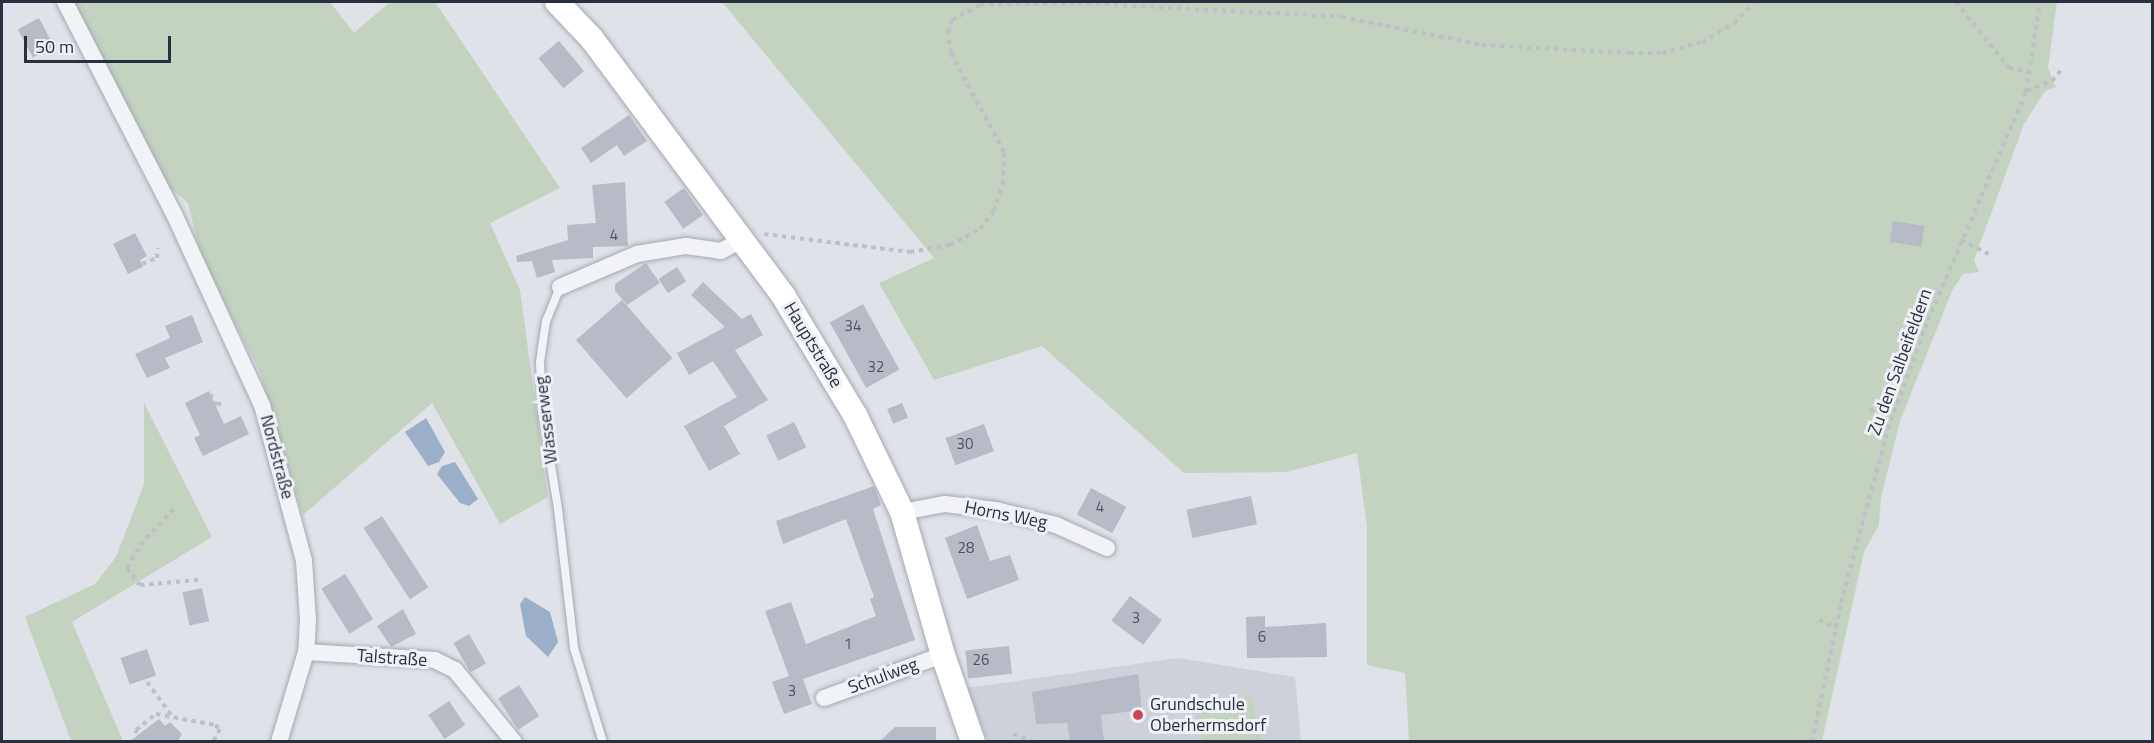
<!DOCTYPE html>
<meta charset="utf-8">
<style>
body{margin:0}
#map{position:relative;width:2154px;height:743px;overflow:hidden;background:#dfe2e8;font-family:"Titillium Web",sans-serif}
div>[style]{position:absolute}
.built>*{inset:0;background:#cdd1da}
.green>*{inset:0;background:#c4d2c0}
.water>*{inset:0;background:#9bafc8}
.building>*{inset:0;background:#b7bbc5;transform-origin:0 0}
.path>*{height:4px;margin-top:-2px;transform-origin:0;background:repeating-linear-gradient(90deg,#bdc0c7 0 4.5px,transparent 0 9px)}
.roads{filter:drop-shadow(0 0 2px #a4a9b2) drop-shadow(0 0 2px #a4a9b2)}
.lane>*{height:8px;margin:-4px;padding:0 4px;transform-origin:4px;border-radius:4px;background:#f2f3f7}
.street>*{height:16px;margin:-8px;padding:0 8px;transform-origin:8px;border-radius:8px;background:#f2f3f7}
.secondary>*{height:24px;margin:-12px;padding:0 12px;transform-origin:12px;border-radius:12px;background:#fff}
.dots>*{width:16px;height:16px;translate:-50% -50%;box-sizing:border-box;border:3px solid #eff1f6;border-radius:50%}
span{translate:-50% -50%;white-space:nowrap;text-align:center;line-height:1.15;-webkit-text-stroke:6px #eff1f6;paint-order:stroke}
.number-label{font-size:15px;color:#4c5360}
.number-label span{-webkit-text-stroke-width:0}
.street-label{font-size:18px;color:#28303f}
.poi-label{font-size:18px;color:#28303f}
.left{translate:0 -50%;text-align:left}
.frame{position:absolute;inset:0;border:3px solid #28303f;pointer-events:none}
.scale{position:absolute;left:24px;top:36px;width:147px;height:27px;box-sizing:border-box;border:3px solid #28303f;border-top:0;padding-left:8px;font-size:18px;line-height:21px;white-space:nowrap;color:#28303f;-webkit-text-stroke:4px #eff1f6;paint-order:stroke}
</style>
<div id="map">
<div class="built">
<i style="clip-path:polygon(1178px 658px,1295px 677px,1301px 741px,988px 741px,967px 688px)"></i>
</div>
<div class="green">
<i style="clip-path:polygon(74px 2px,330px 2px,354px 33px,390px 2px,435px 2px,560px 188px,490px 223px,520px 290px,548px 497px,500px 524px,432px 403px,303px 515px,259px 370px,201px 257px,188px 203px,170px 188px)"></i>
<i style="clip-path:polygon(722px 2px,2057px 2px,2048px 68px,2056px 87px,2045px 91px,2024px 124px,1974px 260px,1979px 272px,1963px 274px,1952px 291px,1900px 421px,1881px 498px,1879px 525px,1864px 552px,1822px 741px,1409px 741px,1405px 673px,1367px 665px,1367px 526px,1357px 453px,1287px 472px,1184px 473px,1042px 346px,934px 380px,879px 283px,934px 258px)"></i>
<i style="clip-path:polygon(144px 403px,212px 537px,72px 622px,123px 741px,71px 741px,25px 617px,95px 584px,116px 557px,144px 484px)"></i>
<i style="clip-path:polygon(1251px 696px,1261px 741px,1203px 741px,1194px 701px)"></i>
</div>
<div class="water">
<i style="clip-path:polygon(426px 418px,445px 452px,439px 462px,428px 466px,405px 432px)"></i>
<i style="clip-path:polygon(455px 462px,478px 499px,469px 506px,460px 503px,437px 474px,442px 466px)"></i>
<i style="clip-path:polygon(525px 597px,550px 612px,558px 642px,548px 657px,526px 636px,520px 604px)"></i>
</div>
<div class="building">
<i style="left:39px;top:18px;width:32px;height:24px;rotate:62deg"></i>
<i style="left:559px;top:41px;width:39px;height:27px;rotate:50deg"></i>
<i style="clip-path:polygon(629px 115px,647px 141px,624px 156px,617px 145px,591px 163px,581px 148px)"></i>
<i style="clip-path:polygon(625px 182px,628px 246px,593px 247px,593px 258px,552px 260px,555px 272px,537px 278px,532px 261px,517px 262px,516px 256px,568px 240px,567px 225px,596px 223px,592px 185px)"></i>
<i style="left:684px;top:188px;width:33px;height:24px;rotate:55deg"></i>
<i style="left:1893px;top:221px;width:32px;height:21px;rotate:9deg"></i>
<i style="clip-path:polygon(135px 233px,147px 256px,140px 260px,143px 267px,128px 274px,113px 244px)"></i>
<i style="clip-path:polygon(646px 263px,660px 283px,627px 305px,615px 291px,615px 284px)"></i>
<i style="left:677px;top:267px;width:17px;height:22px;rotate:57deg"></i>
<i style="clip-path:polygon(703px 282px,742px 319px,751px 314px,763px 335px,735px 350px,768px 400px,724px 426px,740px 454px,709px 471px,684px 426px,737px 397px,713px 361px,689px 375px,677px 353px,725px 327px,691px 295px)"></i>
<i style="left:622px;top:300px;width:77px;height:61px;rotate:49deg"></i>
<i style="left:863px;top:304px;width:75px;height:38px;rotate:61deg"></i>
<i style="clip-path:polygon(192px 315px,203px 342px,165px 358px,170px 368px,147px 378px,135px 354px,170px 338px,165px 326px)"></i>
<i style="clip-path:polygon(209px 391px,224px 424px,241px 416px,249px 434px,203px 456px,194px 438px,200px 435px,185px 403px)"></i>
<i style="left:902px;top:403px;width:16px;height:16px;rotate:68deg"></i>
<i style="left:794px;top:422px;width:28px;height:31px;rotate:64deg"></i>
<i style="left:984px;top:424px;width:29px;height:41px;rotate:70deg"></i>
<i style="clip-path:polygon(874px 486px,881px 505px,873px 509px,915px 640px,803px 679px,812px 704px,784px 714px,772px 682px,789px 676px,765px 611px,791px 602px,806px 644px,876px 616px,870px 599px,874px 597px,846px 519px,783px 544px,776px 521px)"></i>
<i style="left:1091px;top:488px;width:40px;height:30px;rotate:28deg"></i>
<i style="left:1251px;top:496px;width:29px;height:66px;rotate:78deg"></i>
<i style="left:382px;top:516px;width:85px;height:22px;rotate:57deg"></i>
<i style="clip-path:polygon(977px 525px,990px 561px,1010px 555px,1019px 580px,967px 599px,945px 538px)"></i>
<i style="left:345px;top:574px;width:53px;height:28px;rotate:58deg"></i>
<i style="left:202px;top:588px;width:34px;height:20px;rotate:78deg"></i>
<i style="left:1130px;top:596px;width:40px;height:31px;rotate:37deg"></i>
<i style="clip-path:polygon(403px 609px,416px 634px,391px 647px,377px 626px)"></i>
<i style="clip-path:polygon(1265px 616px,1265px 627px,1326px 623px,1327px 657px,1247px 658px,1246px 617px)"></i>
<i style="left:469px;top:634px;width:34px;height:18px;rotate:60deg"></i>
<i style="left:1009px;top:646px;width:28px;height:44px;rotate:84deg"></i>
<i style="left:147px;top:649px;width:28px;height:28px;rotate:71deg"></i>
<i style="clip-path:polygon(1138px 674px,1142px 710px,1101px 715px,1104px 741px,1070px 741px,1067px 723px,1036px 724px,1032px 692px)"></i>
<i style="left:519px;top:685px;width:37px;height:25px;rotate:57deg"></i>
<i style="left:449px;top:701px;width:29px;height:25px;rotate:56deg"></i>
<i style="clip-path:polygon(159px 719px,165px 726px,170px 722px,182px 734px,178px 741px,130px 741px)"></i>
<i style="clip-path:polygon(895px 727px,936px 727px,936px 741px,880px 741px)"></i>
</div>
<div class="path">
<i style="left:1956px;top:2px;width:85px;rotate:51.2deg"></i>
<i style="left:2009px;top:68px;width:20px;rotate:11deg"></i>
<i style="left:2027px;top:91px;width:27px;rotate:-22deg"></i>
<i style="left:2052px;top:81px;width:17px;rotate:-50deg"></i>
<i style="left:764px;top:234px;width:147px;rotate:7deg"></i>
<i style="left:910px;top:252px;width:41px;rotate:-9.9deg"></i>
<i style="left:950px;top:245px;width:34px;rotate:-28deg"></i>
<i style="left:980px;top:229px;width:23px;rotate:-52deg"></i>
<i style="left:994px;top:211px;width:28px;rotate:-72deg"></i>
<i style="left:1003px;top:184px;width:32px;rotate:-88deg"></i>
<i style="left:1004px;top:152px;width:112px;rotate:-118.2deg"></i>
<i style="left:951px;top:53px;width:20px;rotate:-99deg"></i>
<i style="left:948px;top:33px;width:14px;rotate:-73deg"></i>
<i style="left:952px;top:20px;width:32px;rotate:-28deg"></i>
<i style="left:980px;top:5px;width:98px;rotate:-1.2deg"></i>
<i style="left:1078px;top:3px;width:264px;rotate:3deg"></i>
<i style="left:1342px;top:17px;width:143px;rotate:11.3deg"></i>
<i style="left:1482px;top:45px;width:148px;rotate:3.1deg"></i>
<i style="left:1630px;top:53px;width:32px"></i>
<i style="left:1662px;top:53px;width:41px;rotate:-15.4deg"></i>
<i style="left:1702px;top:42px;width:37px;rotate:-31deg"></i>
<i style="left:1734px;top:23px;width:30px;rotate:-45deg"></i>
<i style="left:1961px;top:240px;width:31px;rotate:27deg"></i>
<i style="left:142px;top:264px;width:16px;rotate:-22deg"></i>
<i style="left:157px;top:258px;width:10px;rotate:-84deg"></i>
<i style="left:210px;top:394px;width:13px;rotate:58deg"></i>
<i style="left:217px;top:405px;width:9px;rotate:-27deg"></i>
<i style="left:1870px;top:408px;width:28px;rotate:49deg"></i>
<i style="left:174px;top:509px;width:45px;rotate:134.1deg"></i>
<i style="left:143px;top:541px;width:31px;rotate:121deg"></i>
<i style="left:127px;top:568px;width:21px;rotate:53deg"></i>
<i style="left:140px;top:585px;width:58px;rotate:-4.9deg"></i>
<i style="left:1819px;top:620px;width:17px;rotate:24deg"></i>
<i style="left:147px;top:682px;width:42px;rotate:53.7deg"></i>
<i style="left:1013px;top:734px;width:22px;rotate:21deg"></i>
<i style="left:137px;top:742px;width:12px;rotate:-95deg"></i>
<i style="left:136px;top:730px;width:26px;rotate:-39deg"></i>
<i style="left:156px;top:714px;width:60px;rotate:10.6deg"></i>
<i style="left:215px;top:725px;width:6px;rotate:39deg"></i>
<i style="left:220px;top:729px;width:15px;rotate:118deg"></i>
<i style="left:1812px;top:742px;width:142px;rotate:-78.2deg"></i>
<i style="left:1841px;top:603px;width:180px;rotate:-74.9deg"></i>
<i style="left:1888px;top:429px;width:116px;rotate:-69.8deg"></i>
<i style="left:1928px;top:320px;width:248px;rotate:-66.7deg"></i>
<i style="left:2026px;top:92px;width:91px;rotate:-81.2deg"></i>
</div>
<div class="roads">
<div class="lane">
<i style="left:560px;top:287px;width:37px;rotate:112deg"></i>
<i style="left:546px;top:321px;width:41px;rotate:98.3deg"></i>
<i style="left:540px;top:362px;width:48px;rotate:87.6deg"></i>
<i style="left:542px;top:410px;width:100px;rotate:80.8deg"></i>
<i style="left:558px;top:509px;width:140px;rotate:83.4deg"></i>
<i style="left:574px;top:648px;width:98px;rotate:72.9deg"></i>
</div>
<div class="street">
<i style="left:65px;top:2px;width:238px;rotate:62.8deg"></i>
<i style="left:174px;top:214px;width:210px;rotate:65.3deg"></i>
<i style="left:262px;top:405px;width:162px;rotate:74.9deg"></i>
<i style="left:304px;top:561px;width:58px;rotate:86.1deg"></i>
<i style="left:308px;top:619px;width:33px;rotate:93deg"></i>
<i style="left:306px;top:652px;width:94px;rotate:106.7deg"></i>
<i style="left:560px;top:287px;width:84px;rotate:-23.2deg"></i>
<i style="left:637px;top:254px;width:50px;rotate:-9.3deg"></i>
<i style="left:686px;top:246px;width:35px;rotate:8deg"></i>
<i style="left:721px;top:251px;width:21px;rotate:-28deg"></i>
<i style="left:902px;top:512px;width:44px;rotate:-10.5deg"></i>
<i style="left:945px;top:504px;width:51px;rotate:6.7deg"></i>
<i style="left:996px;top:510px;width:62px;rotate:14deg"></i>
<i style="left:1056px;top:525px;width:56px;rotate:24.3deg"></i>
<i style="left:306px;top:652px;width:129px;rotate:3.5deg"></i>
<i style="left:435px;top:660px;width:22px;rotate:27deg"></i>
<i style="left:455px;top:670px;width:93px;rotate:50.7deg"></i>
<i style="left:824px;top:698px;width:127px;rotate:-19.9deg"></i>
</div>
<div class="secondary">
<i style="left:557px;top:2px;width:51px;rotate:46.6deg"></i>
<i style="left:592px;top:39px;width:322px;rotate:53.3deg"></i>
<i style="left:784px;top:297px;width:138px;rotate:59deg"></i>
<i style="left:855px;top:415px;width:108px;rotate:64.1deg"></i>
<i style="left:902px;top:512px;width:149px;rotate:74deg"></i>
<i style="left:943px;top:655px;width:92px;rotate:71deg"></i>
</div>
</div>
<div class="dots">
<i style="left:1138px;top:715px;background:#cc4655"></i>
</div>
<div class="number-label">
<span style="left:614px;top:235px">4</span>
<span style="left:853px;top:326px">34</span>
<span style="left:876px;top:367px">32</span>
<span style="left:965px;top:444px">30</span>
<span style="left:1100px;top:507px">4</span>
<span style="left:966px;top:548px">28</span>
<span style="left:1136px;top:618px">3</span>
<span style="left:1262px;top:637px">6</span>
<span style="left:848px;top:644px">1</span>
<span style="left:981px;top:660px">26</span>
<span style="left:792px;top:691px">3</span>
</div>
<div class="street-label">
<span style="left:813px;top:345px;rotate:59deg">Hauptstraße</span>
<span style="left:1900px;top:362px;rotate:-70deg">Zu den Salbeifeldern</span>
<span style="left:546px;top:420px;rotate:-97deg">Wasserweg</span>
<span style="left:277px;top:457px;rotate:75deg">Nordstraße</span>
<span style="left:1006px;top:515px;rotate:11deg">Horns Weg</span>
<span style="left:392px;top:658px;rotate:4deg">Talstraße</span>
<span style="left:883px;top:676px;rotate:-20deg">Schulweg</span>
</div>
<div class="poi-label">
<span class="left" style="left:1150px;top:715px">Grundschule<br>Oberhermsdorf</span>
</div>
<div class="frame"></div>
<div class="scale">50 m</div>
</div>
